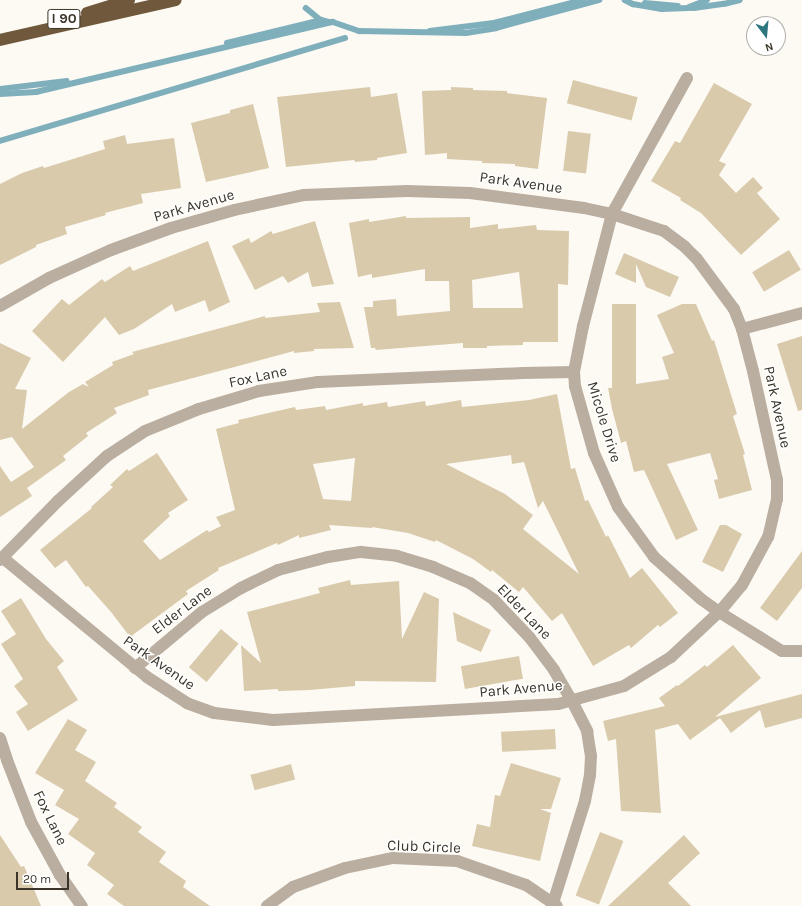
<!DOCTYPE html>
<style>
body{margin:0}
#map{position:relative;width:802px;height:906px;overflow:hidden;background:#fdfaf4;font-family:Karla,sans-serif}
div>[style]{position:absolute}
.stream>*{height:5.5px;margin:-2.75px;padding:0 2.75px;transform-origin:2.75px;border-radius:2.75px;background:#80afbc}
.building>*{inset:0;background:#d9caac;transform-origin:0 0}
.street>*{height:12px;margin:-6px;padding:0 6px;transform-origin:6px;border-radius:6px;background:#baaea0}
.highway>*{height:12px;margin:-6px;padding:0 6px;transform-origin:6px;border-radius:6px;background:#6f583b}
span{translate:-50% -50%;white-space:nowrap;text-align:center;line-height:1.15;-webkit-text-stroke:3px #fff;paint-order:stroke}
.shield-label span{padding:1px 3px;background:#fff;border:1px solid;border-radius:3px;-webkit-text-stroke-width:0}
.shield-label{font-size:14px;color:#3b3529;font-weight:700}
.street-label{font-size:15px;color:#3b3529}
.north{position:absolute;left:746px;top:16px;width:40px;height:40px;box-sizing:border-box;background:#fff;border:1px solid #b1aea9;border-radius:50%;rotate:164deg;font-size:11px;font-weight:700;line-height:16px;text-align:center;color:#3b3529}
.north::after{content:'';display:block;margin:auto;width:14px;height:18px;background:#2d757f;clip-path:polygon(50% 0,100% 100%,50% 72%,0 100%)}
.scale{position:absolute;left:16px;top:872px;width:53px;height:18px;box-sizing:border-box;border:2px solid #3b3529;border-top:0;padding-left:5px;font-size:12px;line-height:14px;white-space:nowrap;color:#3b3529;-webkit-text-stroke:3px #fff;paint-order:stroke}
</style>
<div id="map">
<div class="stream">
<i style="left:625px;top:0;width:9px;rotate:27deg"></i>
<i style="left:633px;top:4px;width:29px;rotate:10deg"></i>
<i style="left:662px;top:9px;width:32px;rotate:-2deg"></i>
<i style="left:694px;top:8px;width:30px;rotate:-8deg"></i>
<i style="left:724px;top:4px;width:16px;rotate:-14deg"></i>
<i style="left:645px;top:3px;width:33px;rotate:5deg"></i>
<i style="left:689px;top:7px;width:19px;rotate:-21deg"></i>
<i style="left:306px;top:8px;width:19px;rotate:39deg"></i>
<i style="left:430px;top:31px;width:64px;rotate:-7.1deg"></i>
<i style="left:494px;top:23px;width:92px;rotate:-14.5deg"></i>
<i style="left:227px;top:43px;width:97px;rotate:-13.7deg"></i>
<i style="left:321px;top:20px;width:9px;rotate:13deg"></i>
<i style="left:0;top:89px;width:67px;rotate:-6.8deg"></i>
<i style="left:0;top:94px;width:36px;rotate:-3deg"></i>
<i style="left:36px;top:92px;width:305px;rotate:-13.3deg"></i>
<i style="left:333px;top:22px;width:28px;rotate:19deg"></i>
<i style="left:359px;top:31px;width:107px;rotate:1.1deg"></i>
<i style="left:466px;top:33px;width:30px;rotate:-9deg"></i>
<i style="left:496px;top:28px;width:107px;rotate:-15.2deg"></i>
<i style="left:0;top:141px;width:360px;rotate:-16.6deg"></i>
</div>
<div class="building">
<i style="left:573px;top:80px;width:67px;height:24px;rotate:15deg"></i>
<i style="clip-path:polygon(714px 83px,752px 104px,719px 161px,726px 164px,719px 175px,736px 193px,753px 177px,763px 188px,757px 193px,780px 219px,741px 255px,701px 213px,680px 200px,681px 198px,651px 181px,675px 141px,680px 143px)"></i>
<i style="clip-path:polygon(370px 87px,371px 97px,397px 93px,407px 153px,377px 158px,377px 160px,355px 162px,354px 160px,286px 167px,277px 97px)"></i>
<i style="clip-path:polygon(451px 87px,473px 88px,473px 90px,507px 91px,507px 93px,547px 98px,538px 169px,515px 166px,515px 164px,482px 163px,482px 161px,447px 159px,447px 153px,425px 155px,422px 91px,451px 90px)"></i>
<i style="clip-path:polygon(253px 104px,269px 168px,206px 182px,191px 123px,230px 113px,230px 110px)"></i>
<i style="left:568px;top:131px;width:23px;height:40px;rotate:7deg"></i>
<i style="clip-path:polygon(125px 135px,127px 144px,174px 138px,181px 188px,141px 194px,143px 203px,105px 213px,106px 215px,65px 227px,67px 234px,36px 245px,36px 247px,0 265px,0 184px,22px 173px,43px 166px,44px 168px,105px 149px,103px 141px)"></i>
<i style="clip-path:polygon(evenodd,406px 216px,406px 218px,470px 217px,470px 228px,498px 224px,498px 229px,536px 225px,537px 230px,569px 231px,568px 285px,558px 284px,558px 342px,523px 342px,523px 345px,487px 346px,487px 348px,463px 348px,463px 343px,376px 350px,375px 348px,371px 348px,364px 307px,373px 307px,373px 301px,396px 299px,397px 316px,450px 311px,449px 281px,425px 281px,425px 269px,372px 278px,372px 274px,358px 277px,349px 223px,369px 219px,369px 222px,406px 216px,519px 272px,523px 308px,473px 308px,472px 280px,519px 272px)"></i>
<i style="clip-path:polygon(315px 221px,334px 284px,312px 287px,308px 272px,288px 283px,283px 276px,255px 290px,232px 246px,249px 238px,251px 243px,271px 231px,273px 234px)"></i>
<i style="clip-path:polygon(208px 241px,230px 302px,209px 312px,205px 300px,175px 312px,172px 304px,134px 329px,119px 335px,105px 317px,63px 362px,32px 331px,62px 299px,69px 305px,102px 279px,105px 282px,130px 266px,133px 271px)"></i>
<i style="left:789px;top:250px;width:23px;height:43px;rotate:59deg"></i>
<i style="clip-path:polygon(624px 253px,679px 277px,670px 297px,646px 287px,636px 264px,636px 283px,615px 274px)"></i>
<i style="clip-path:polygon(340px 302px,354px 348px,314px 349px,314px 351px,294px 353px,294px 351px,148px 390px,149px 395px,114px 408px,117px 413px,86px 433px,88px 436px,63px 456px,66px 460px,27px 488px,32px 496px,0 517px,0 466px,11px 482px,34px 467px,12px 437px,0 440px,0 343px,31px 358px,15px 389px,27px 390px,22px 429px,69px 392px,83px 384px,89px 387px,85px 382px,113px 365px,112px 362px,134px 354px,132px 352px,265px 316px,265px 318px,320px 312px,317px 303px)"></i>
<i style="clip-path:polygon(612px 304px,636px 304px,636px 384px,669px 379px,662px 357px,674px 353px,657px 315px,682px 304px,696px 304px,712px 341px,714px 340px,737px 414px,733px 416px,745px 454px,743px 455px,752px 490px,719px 499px,714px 480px,718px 479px,710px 453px,667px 464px,698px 530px,676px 540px,644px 470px,634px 472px,626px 441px,621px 443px,612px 409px,608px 388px,612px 388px)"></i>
<i style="clip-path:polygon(802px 336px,802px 410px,798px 411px,777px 344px)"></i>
<i style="clip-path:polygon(evenodd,557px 394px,571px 469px,575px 468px,585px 501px,588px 500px,606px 537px,608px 535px,630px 578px,642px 568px,678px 613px,660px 627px,658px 625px,631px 648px,629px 645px,593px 666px,562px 613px,552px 621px,523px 587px,519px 592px,492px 570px,491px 572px,473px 559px,436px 540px,435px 542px,408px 533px,372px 527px,372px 528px,329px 525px,331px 530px,299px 538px,299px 535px,278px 545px,277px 543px,218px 568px,219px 570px,186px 591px,188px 594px,130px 637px,111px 612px,88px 586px,86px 587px,66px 560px,55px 568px,40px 550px,92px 508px,91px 507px,113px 487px,110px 485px,127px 469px,129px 471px,157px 453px,188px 500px,168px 513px,170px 516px,143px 541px,160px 560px,207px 530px,209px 532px,221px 526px,216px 517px,235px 510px,216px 429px,239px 423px,238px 420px,295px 407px,296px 410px,325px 406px,326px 410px,363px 403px,363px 406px,387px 402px,388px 407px,425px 401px,426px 406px,461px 400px,462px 407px,529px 400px,557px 394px,511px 455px,512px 464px,524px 462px,538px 508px,543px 501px,579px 574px,523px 529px,533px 515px,505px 494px,446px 464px,511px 455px,557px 394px,355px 458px,351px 501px,323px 499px,313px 464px,355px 458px)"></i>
<i style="clip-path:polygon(720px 525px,726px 525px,742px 534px,723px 572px,702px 562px)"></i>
<i style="clip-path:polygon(802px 551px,802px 588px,777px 621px,760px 608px)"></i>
<i style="clip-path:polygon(350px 580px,351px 585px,399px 581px,402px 639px,424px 592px,439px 599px,436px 682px,355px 681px,355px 686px,310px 690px,278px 691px,278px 689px,244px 691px,241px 645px,261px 663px,247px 612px,320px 593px,318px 588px)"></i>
<i style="clip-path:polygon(21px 598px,46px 639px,64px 661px,57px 667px,78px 700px,28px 731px,16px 712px,28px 704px,14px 686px,23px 679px,1px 644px,16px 634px,1px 611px)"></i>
<i style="clip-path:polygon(453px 612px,491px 630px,481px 652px,457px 641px)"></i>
<i style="left:221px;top:629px;width:23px;height:50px;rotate:40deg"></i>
<i style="clip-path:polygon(733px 645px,761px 678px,715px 717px,802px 694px,802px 718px,765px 728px,760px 710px,731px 733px,720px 718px,690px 740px,678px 724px,655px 730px,661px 813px,621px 811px,616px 739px,608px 741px,603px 721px,665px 706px,659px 698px,677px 685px,678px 686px,705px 665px,707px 667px)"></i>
<i style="left:519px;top:656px;width:23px;height:59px;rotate:80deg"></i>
<i style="clip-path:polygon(68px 719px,87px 730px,75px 750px,96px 762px,85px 781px,117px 803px,114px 807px,142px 827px,138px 832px,166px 852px,159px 862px,186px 881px,183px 887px,210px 906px,124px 906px,107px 894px,114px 885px,87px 865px,95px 853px,68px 834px,79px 819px,55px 805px,64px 790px,35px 773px)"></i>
<i style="left:555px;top:729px;width:20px;height:54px;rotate:87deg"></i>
<i style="clip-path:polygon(511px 763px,561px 778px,551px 809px,540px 809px,551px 813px,540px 861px,472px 846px,477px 824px,490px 827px,495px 795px,500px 796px)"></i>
<i style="left:291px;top:764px;width:16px;height:42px;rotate:75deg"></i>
<i style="left:600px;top:832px;width:25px;height:68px;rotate:21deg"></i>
<i style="clip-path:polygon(0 835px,21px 867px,24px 866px,41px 906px,0 906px)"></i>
<i style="clip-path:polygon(684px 835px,700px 853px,668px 883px,691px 906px,608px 906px)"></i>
</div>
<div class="street">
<i style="left:687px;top:78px;width:155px;rotate:118.9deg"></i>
<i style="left:612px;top:214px;width:116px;rotate:104.5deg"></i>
<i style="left:583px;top:326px;width:47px;rotate:101.1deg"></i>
<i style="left:574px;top:372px;width:14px;rotate:86deg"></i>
<i style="left:575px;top:386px;width:70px;rotate:74.2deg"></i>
<i style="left:594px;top:453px;width:59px;rotate:66deg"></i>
<i style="left:618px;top:507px;width:62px;rotate:54.2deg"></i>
<i style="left:654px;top:557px;width:63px;rotate:41.8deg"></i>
<i style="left:701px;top:599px;width:22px;rotate:36deg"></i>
<i style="left:719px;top:612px;width:74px;rotate:31.8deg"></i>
<i style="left:782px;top:651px;width:20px"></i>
<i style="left:0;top:306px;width:56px;rotate:-29.7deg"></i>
<i style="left:49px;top:278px;width:68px;rotate:-24.3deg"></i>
<i style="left:111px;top:250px;width:64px;rotate:-20.1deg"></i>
<i style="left:171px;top:228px;width:66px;rotate:-15.9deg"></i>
<i style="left:234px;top:210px;width:72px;rotate:-12.1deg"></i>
<i style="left:304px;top:195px;width:103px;rotate:-2.2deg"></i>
<i style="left:407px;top:191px;width:63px;rotate:1.8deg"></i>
<i style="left:470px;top:193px;width:115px;rotate:7.5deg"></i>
<i style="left:584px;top:208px;width:29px;rotate:12deg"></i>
<i style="left:612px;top:214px;width:55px;rotate:18.1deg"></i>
<i style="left:664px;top:231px;width:26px;rotate:37deg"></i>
<i style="left:685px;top:247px;width:17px;rotate:45deg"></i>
<i style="left:697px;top:259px;width:62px;rotate:53.5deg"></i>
<i style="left:734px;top:309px;width:22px;rotate:68deg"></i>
<i style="left:742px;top:329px;width:43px;rotate:75.3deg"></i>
<i style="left:753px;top:371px;width:112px;rotate:77.6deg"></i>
<i style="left:777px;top:480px;width:19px;rotate:90deg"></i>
<i style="left:777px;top:499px;width:39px;rotate:103deg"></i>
<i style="left:768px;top:537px;width:55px;rotate:118.4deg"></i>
<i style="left:742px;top:585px;width:35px;rotate:130deg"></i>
<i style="left:719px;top:612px;width:66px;rotate:136.8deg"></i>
<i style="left:671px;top:657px;width:55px;rotate:148.3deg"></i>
<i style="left:624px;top:686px;width:68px;rotate:164.7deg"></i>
<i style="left:558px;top:704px;width:285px;rotate:176.8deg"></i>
<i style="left:273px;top:720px;width:59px;rotate:-173.2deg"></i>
<i style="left:214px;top:713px;width:29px;rotate:-160deg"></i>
<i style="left:187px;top:703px;width:48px;rotate:-147deg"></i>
<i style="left:147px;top:677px;width:187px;rotate:-140.4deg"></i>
<i style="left:742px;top:329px;width:62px;rotate:-14.9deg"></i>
<i style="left:0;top:560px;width:83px;rotate:-45.5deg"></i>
<i style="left:58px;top:501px;width:67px;rotate:-42.6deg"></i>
<i style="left:107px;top:456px;width:45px;rotate:-33.3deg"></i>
<i style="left:145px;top:431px;width:58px;rotate:-22.2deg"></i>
<i style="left:199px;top:409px;width:63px;rotate:-16.7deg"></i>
<i style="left:259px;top:391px;width:60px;rotate:-8.7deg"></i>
<i style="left:318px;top:382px;width:205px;rotate:-2.5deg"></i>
<i style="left:523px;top:373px;width:51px;rotate:-1.1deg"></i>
<i style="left:135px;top:668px;width:87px;rotate:-39.9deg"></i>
<i style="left:202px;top:612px;width:46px;rotate:-31.6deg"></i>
<i style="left:241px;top:588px;width:41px;rotate:-25.9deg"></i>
<i style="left:278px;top:570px;width:52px;rotate:-14.6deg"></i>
<i style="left:328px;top:557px;width:33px;rotate:-9deg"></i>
<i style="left:361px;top:552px;width:36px;rotate:6deg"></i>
<i style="left:397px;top:556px;width:38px;rotate:17deg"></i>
<i style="left:433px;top:567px;width:40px;rotate:23.4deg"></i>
<i style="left:470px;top:583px;width:29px;rotate:35deg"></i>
<i style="left:494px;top:600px;width:52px;rotate:46.5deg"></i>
<i style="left:530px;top:638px;width:40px;rotate:53deg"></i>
<i style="left:554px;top:670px;width:36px;rotate:60deg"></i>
<i style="left:572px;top:701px;width:34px;rotate:63deg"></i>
<i style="left:587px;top:731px;width:25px;rotate:81deg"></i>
<i style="left:591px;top:756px;width:19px;rotate:93deg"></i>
<i style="left:590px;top:775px;width:26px;rotate:101deg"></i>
<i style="left:585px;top:801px;width:110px;rotate:107.4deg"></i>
<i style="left:0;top:738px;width:23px;rotate:72deg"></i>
<i style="left:7px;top:760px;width:66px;rotate:68.8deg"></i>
<i style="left:31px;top:822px;width:60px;rotate:61.3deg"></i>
<i style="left:60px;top:875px;width:38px;rotate:55deg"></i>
<i style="left:267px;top:906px;width:32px;rotate:-36deg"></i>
<i style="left:293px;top:887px;width:55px;rotate:-20.1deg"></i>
<i style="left:345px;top:868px;width:49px;rotate:-11.8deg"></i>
<i style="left:393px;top:858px;width:64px;rotate:2.7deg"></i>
<i style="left:457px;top:861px;width:73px;rotate:19.2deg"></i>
<i style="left:526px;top:885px;width:37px;rotate:34deg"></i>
</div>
<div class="highway">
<i style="left:87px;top:13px;width:44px;rotate:-17.2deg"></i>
<i style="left:0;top:40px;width:180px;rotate:-12.8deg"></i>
</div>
<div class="shield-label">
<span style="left:64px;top:19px">I 90</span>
</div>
<div class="street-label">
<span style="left:521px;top:183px;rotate:8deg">Park Avenue</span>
<span style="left:194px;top:206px;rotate:-16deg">Park Avenue</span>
<span style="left:258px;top:377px;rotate:-12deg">Fox Lane</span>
<span style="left:777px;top:407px;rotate:78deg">Park Avenue</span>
<span style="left:604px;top:422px;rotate:73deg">Micole Drive</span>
<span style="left:182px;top:610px;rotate:-37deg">Elder Lane</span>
<span style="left:524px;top:612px;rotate:46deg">Elder Lane</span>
<span style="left:159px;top:663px;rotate:35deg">Park Avenue</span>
<span style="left:521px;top:689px;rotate:-5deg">Park Avenue</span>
<span style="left:50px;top:818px;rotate:64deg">Fox Lane</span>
<span style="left:424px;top:847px;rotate:2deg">Club Circle</span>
</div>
<div class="north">N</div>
<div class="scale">20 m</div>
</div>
